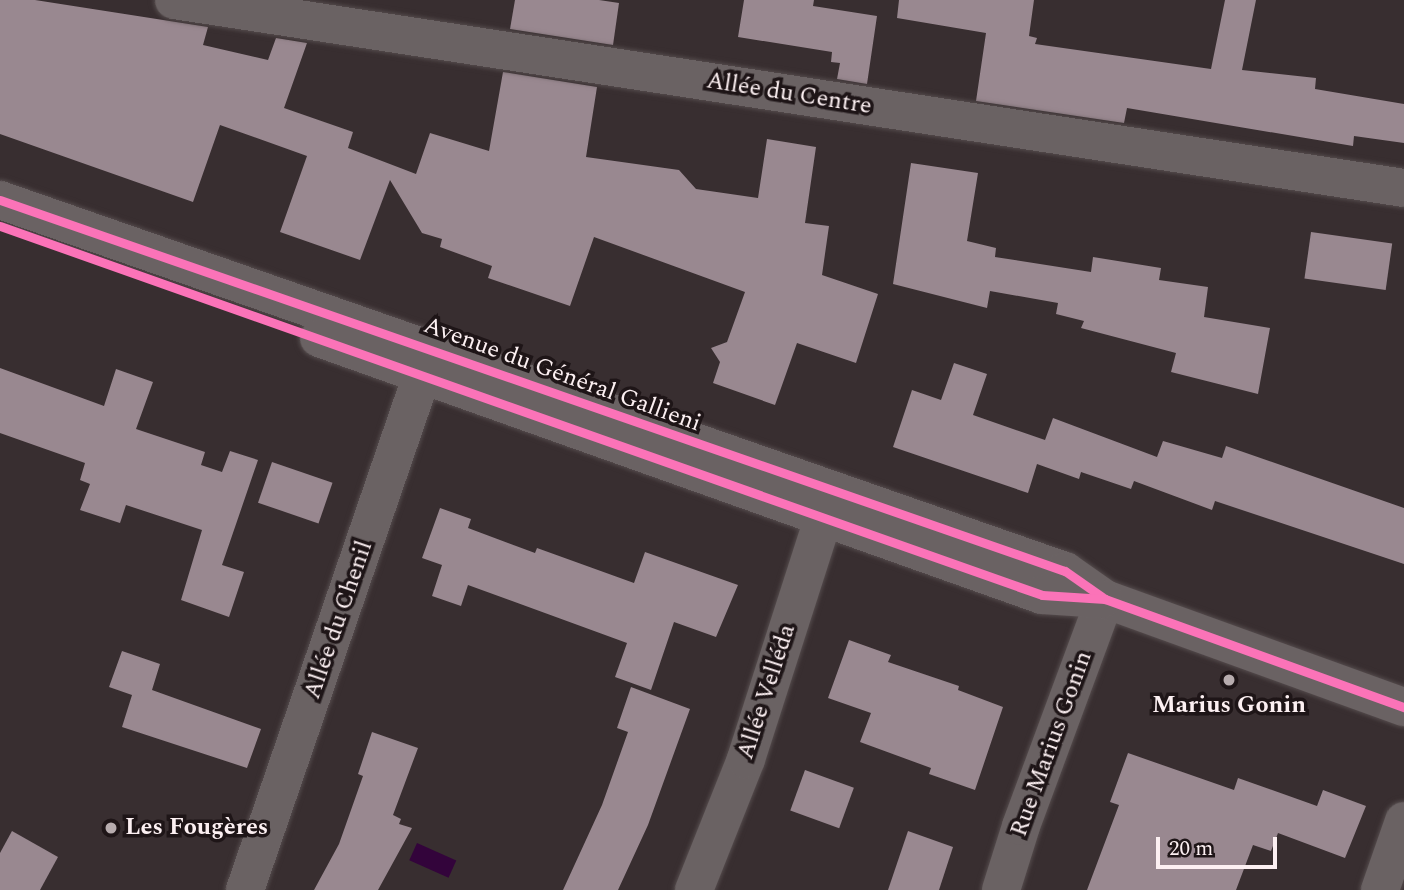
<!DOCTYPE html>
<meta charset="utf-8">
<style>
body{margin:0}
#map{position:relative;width:1404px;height:890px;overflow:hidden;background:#382e30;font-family:Spectral,serif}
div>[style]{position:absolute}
.water>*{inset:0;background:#33043b;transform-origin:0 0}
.building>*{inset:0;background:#998890;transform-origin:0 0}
.roads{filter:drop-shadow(0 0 2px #544b4c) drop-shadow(0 0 2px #544b4c)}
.street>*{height:38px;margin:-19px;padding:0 19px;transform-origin:19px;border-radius:19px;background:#6a6263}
.secondary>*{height:38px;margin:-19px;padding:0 19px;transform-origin:19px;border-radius:19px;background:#6a6263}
.cycleway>*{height:9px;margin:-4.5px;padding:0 4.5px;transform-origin:4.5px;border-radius:4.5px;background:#fb73b8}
.dots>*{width:19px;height:19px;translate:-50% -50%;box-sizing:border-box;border:4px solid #1e1517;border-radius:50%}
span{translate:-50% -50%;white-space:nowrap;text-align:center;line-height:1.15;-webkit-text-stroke:7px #1e1517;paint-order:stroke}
.street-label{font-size:24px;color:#fcf0f2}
.poi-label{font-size:24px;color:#fcf0f2;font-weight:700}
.left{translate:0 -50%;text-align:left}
.scale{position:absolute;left:1156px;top:837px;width:121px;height:32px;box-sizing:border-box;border:4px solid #fcf0f2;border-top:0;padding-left:9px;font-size:21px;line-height:24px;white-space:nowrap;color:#fcf0f2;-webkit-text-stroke:5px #1e1517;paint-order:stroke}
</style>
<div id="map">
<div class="water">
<i style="left:417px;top:843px;width:43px;height:19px;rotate:24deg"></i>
</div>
<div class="building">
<i style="clip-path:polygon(0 0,35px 0,208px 27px,203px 45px,268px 60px,276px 38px,307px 43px,284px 108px,353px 132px,348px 148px,416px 174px,430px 133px,489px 151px,503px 72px,597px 87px,586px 157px,679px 170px,696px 189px,758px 198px,767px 139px,816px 147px,805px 223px,829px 226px,822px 275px,878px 294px,856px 363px,797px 343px,775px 405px,713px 383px,720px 362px,711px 348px,727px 342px,745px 292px,594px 237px,570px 306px,488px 278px,492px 266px,440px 247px,442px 239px,422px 233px,390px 180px,360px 260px,280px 232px,307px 156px,220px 125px,193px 202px,0 134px)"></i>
<i style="clip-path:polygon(515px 0,599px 0,619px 3px,613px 45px,510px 29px)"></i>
<i style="clip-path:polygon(744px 0,814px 0,813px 6px,877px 16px,867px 84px,837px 79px,840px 63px,831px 62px,832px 52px,738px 37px)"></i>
<i style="clip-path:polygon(899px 0,1034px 0,1029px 36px,1037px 38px,1035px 44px,1211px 69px,1225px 0,1256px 0,1242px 70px,1316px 78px,1315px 89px,1404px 104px,1404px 143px,1354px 136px,1353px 146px,1127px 108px,1124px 123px,976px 101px,986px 33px,897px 18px)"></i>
<i style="clip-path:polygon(911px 163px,978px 173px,967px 241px,996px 248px,995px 257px,1091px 272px,1093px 257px,1161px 268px,1159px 280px,1208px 287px,1204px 317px,1270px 328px,1258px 394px,1171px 372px,1176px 353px,1081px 328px,1084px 321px,1056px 314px,1058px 303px,990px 291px,987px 308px,893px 284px)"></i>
<i style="left:1311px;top:232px;width:82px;height:47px;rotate:8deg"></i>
<i style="clip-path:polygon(954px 363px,987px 374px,973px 415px,1045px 440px,1053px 418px,1157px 457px,1163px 441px,1222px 458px,1226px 446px,1404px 508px,1404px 564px,1215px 501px,1212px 510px,1134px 481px,1131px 489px,1081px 472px,1079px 479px,1037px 464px,1028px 493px,893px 447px,912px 390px,941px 400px)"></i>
<i style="clip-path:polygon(0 368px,104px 406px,116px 369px,153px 382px,136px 429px,205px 452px,201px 465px,222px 472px,230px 451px,258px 460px,222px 565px,244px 572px,229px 617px,181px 600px,202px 530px,126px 505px,120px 523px,80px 510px,90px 484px,80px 480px,85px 463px,0 433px)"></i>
<i style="left:272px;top:462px;width:64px;height:43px;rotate:19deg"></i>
<i style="clip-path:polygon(440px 508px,471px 519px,468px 528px,535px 553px,537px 548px,634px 583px,645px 552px,738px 585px,716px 637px,674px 622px,651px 690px,615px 677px,627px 643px,468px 585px,461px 606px,432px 596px,442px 565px,422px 558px)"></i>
<i style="clip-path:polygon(849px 640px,891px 655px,888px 662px,959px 686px,958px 690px,1003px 707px,975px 790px,929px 774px,931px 768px,860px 742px,871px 713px,828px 698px)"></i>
<i style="clip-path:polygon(122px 651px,160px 664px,152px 690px,261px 729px,247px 768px,122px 727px,132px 695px,109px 687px)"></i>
<i style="clip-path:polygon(631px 687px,690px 709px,648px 825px,618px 890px,563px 890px,602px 805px,628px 732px,617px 728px)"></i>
<i style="clip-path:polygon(372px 732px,418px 748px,393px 815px,401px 819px,399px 824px,412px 828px,378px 890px,314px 890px,339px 844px,363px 776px,358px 774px)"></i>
<i style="clip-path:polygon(1128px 753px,1234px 790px,1238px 778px,1317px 806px,1323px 790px,1366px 806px,1345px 858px,1278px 833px,1271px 851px,1253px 845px,1236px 890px,1087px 890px,1119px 805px,1110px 802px)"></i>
<i style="left:805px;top:770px;width:52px;height:43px;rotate:20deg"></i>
<i style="clip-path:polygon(12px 831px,58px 857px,40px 890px,0 890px,0 853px)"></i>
<i style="clip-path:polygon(908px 831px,953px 847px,939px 890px,888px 890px)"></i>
</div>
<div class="roads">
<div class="street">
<i style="left:174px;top:0;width:1244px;rotate:8.69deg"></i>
<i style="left:245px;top:890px;width:572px;rotate:-71.03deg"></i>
<i style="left:694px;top:890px;width:141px;rotate:-68.3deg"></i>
<i style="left:746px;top:759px;width:281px;rotate:-72.2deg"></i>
<i style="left:1001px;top:890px;width:67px;rotate:-72.6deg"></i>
<i style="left:1021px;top:826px;width:242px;rotate:-69.7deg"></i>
<i style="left:1380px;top:890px;width:73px;rotate:-70.8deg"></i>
</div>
<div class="secondary">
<i style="left:0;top:200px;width:1128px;rotate:19.21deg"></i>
<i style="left:1065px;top:571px;width:49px;rotate:35deg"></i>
<i style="left:1105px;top:599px;width:318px;rotate:19.9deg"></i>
<i style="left:319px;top:338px;width:767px;rotate:19.57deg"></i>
<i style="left:1042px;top:595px;width:61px;rotate:3.8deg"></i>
</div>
</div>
<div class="cycleway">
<i style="left:0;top:200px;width:1128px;rotate:19.21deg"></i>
<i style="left:1065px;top:571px;width:49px;rotate:35deg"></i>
<i style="left:1105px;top:599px;width:318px;rotate:19.9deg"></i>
<i style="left:0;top:226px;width:1105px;rotate:19.5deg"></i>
<i style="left:1042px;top:595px;width:63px;rotate:3.6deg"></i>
</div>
<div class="dots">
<i style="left:1229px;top:680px;background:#b7acae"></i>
<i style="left:111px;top:828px;background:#b7acae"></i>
</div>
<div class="street-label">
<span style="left:789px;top:94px;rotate:9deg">Allée du Centre</span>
<span style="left:562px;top:375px;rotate:20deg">Avenue du Général Gallieni</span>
<span style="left:339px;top:620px;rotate:-71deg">Allée du Chenil</span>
<span style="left:767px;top:692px;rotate:-72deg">Allée Velléda</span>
<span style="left:1052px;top:744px;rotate:-70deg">Rue Marius Gonin</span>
</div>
<div class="poi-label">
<span style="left:1229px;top:706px">Marius Gonin</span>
<span class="left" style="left:125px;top:828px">Les Fougères</span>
</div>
<div class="scale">20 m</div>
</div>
